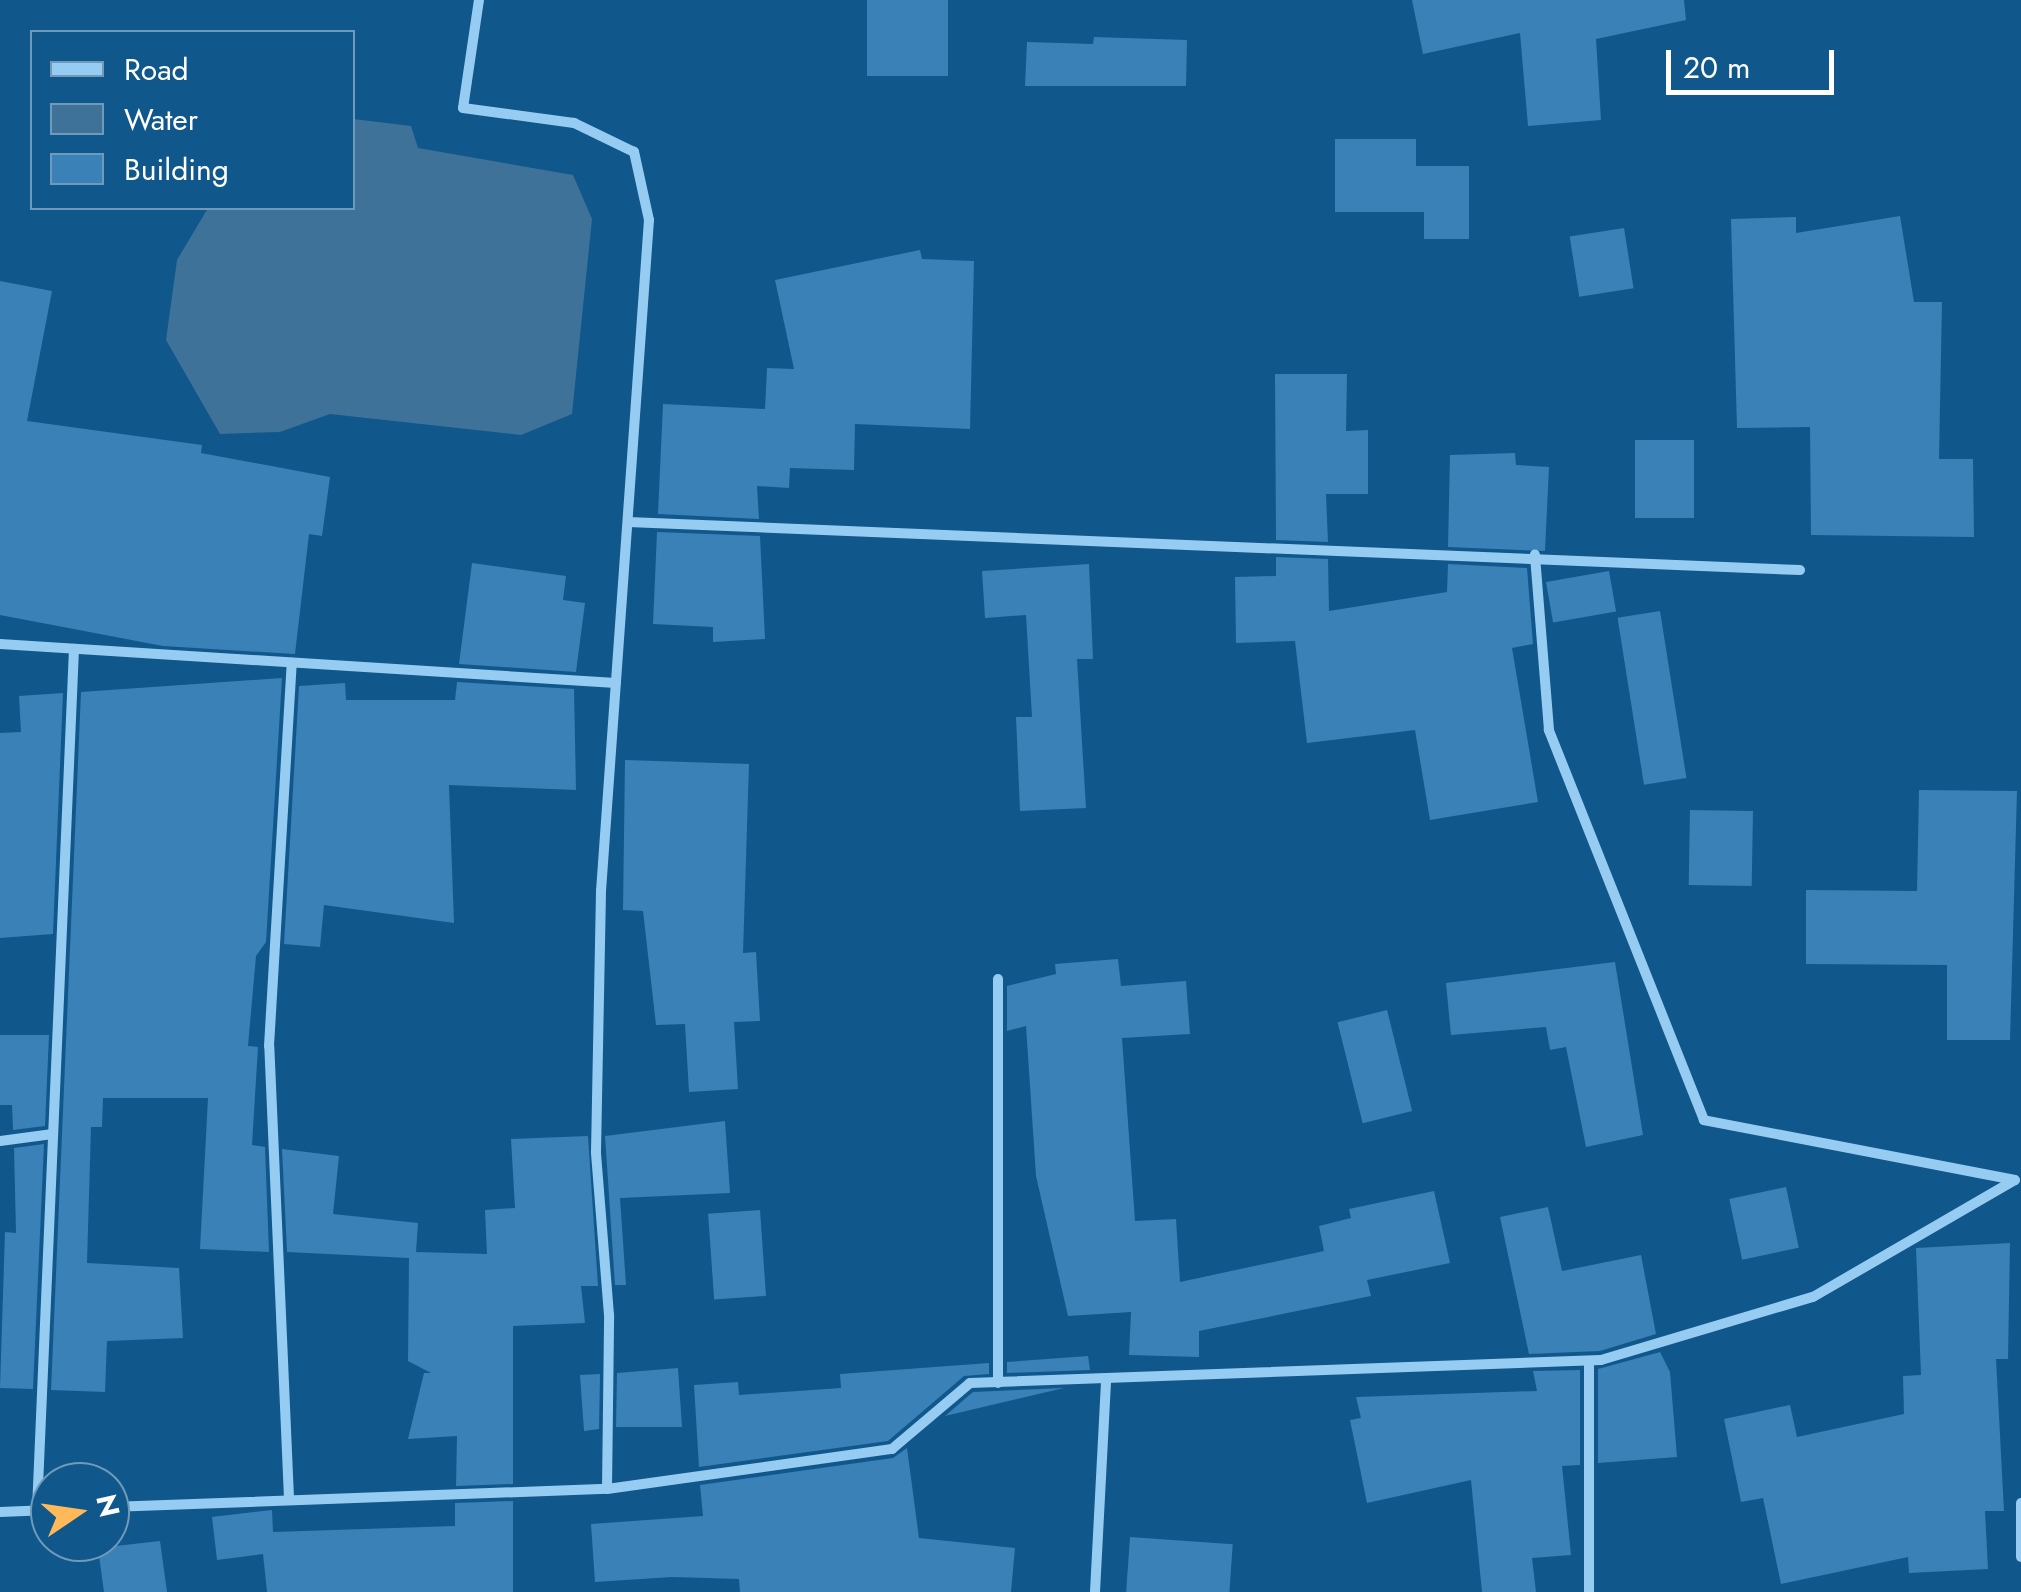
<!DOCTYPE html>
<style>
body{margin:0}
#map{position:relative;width:2021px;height:1592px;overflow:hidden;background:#10578c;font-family:Jost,sans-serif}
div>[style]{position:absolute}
.water>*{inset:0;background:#3e7299}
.building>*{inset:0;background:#3981b6;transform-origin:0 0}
.minor>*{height:10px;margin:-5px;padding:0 5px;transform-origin:5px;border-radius:5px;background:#97ccf2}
span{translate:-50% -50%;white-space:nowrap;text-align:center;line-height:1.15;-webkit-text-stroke:8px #10578c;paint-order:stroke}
.legend{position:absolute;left:30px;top:30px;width:325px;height:180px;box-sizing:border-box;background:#10578c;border:2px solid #709aba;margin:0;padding:12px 18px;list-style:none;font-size:30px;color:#fff}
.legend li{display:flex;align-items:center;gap:20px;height:50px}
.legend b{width:50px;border:2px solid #709aba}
.north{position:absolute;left:30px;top:1462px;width:100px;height:100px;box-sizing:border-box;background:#10578c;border:2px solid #709aba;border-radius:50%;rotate:77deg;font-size:28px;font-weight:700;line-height:40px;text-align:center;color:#fff}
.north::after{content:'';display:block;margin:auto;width:35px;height:45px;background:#ffb958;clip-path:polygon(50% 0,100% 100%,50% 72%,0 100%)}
.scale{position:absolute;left:1666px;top:50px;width:168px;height:45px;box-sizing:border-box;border:5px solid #fff;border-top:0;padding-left:12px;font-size:30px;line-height:35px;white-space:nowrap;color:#fff;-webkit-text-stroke:8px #10578c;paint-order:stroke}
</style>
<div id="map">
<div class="water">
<i style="clip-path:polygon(353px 119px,411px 126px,418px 148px,573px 175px,592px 219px,572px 414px,521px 435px,330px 414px,280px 432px,220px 434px,166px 340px,177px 260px,208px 208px,352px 208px)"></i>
</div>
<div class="building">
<i style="left:867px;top:0;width:81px;height:76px"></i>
<i style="clip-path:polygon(1412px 0,1684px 0,1686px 20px,1596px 39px,1601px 120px,1528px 126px,1520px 33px,1423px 54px)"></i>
<i style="clip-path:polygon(1094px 37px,1187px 40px,1186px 86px,1025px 86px,1027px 42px,1093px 44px)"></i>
<i style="clip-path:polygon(1335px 139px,1416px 139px,1416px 166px,1469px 166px,1469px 239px,1424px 239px,1424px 212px,1335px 212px)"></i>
<i style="clip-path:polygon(1900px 216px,1914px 302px,1942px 302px,1939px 459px,1973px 459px,1974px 537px,1811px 535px,1810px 427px,1737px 428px,1731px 219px,1796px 217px,1796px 233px)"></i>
<i style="left:1624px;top:228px;width:61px;height:55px;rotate:81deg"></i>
<i style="clip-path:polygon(920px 250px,922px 259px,974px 261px,970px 429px,855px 424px,854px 470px,790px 468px,789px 488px,757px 486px,759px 519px,658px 514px,663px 404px,765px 409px,767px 368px,794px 369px,775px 280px)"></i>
<i style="clip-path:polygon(0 281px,52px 291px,27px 421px,202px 445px,201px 453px,330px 477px,322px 536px,309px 534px,295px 654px,163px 646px,0 615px)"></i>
<i style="clip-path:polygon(1275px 374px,1347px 374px,1346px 431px,1368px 430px,1368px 494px,1326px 494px,1328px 542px,1276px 540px)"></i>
<i style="left:1635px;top:440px;width:59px;height:78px"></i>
<i style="clip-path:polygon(1515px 453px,1516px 465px,1549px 467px,1545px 551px,1448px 547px,1450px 455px)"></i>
<i style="clip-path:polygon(657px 532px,760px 536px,765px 639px,713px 642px,713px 627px,653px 624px)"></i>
<i style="clip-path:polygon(1276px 557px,1328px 559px,1329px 611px,1447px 592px,1448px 564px,1527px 568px,1533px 644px,1512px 648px,1538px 802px,1430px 820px,1415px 730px,1307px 743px,1295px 641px,1236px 643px,1235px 577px,1276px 576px)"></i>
<i style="clip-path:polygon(472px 563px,566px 576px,563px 600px,585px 603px,576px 672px,459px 664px)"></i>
<i style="clip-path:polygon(1089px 564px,1093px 659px,1077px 659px,1086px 808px,1020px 811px,1016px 717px,1032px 717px,1026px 615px,985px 618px,982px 571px)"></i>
<i style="left:1609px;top:571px;width:41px;height:64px;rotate:80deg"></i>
<i style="left:1660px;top:611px;width:169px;height:43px;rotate:81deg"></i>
<i style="clip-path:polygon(282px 678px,266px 942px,256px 956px,248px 1046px,258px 1047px,252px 1145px,265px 1147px,269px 1252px,200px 1249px,208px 1098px,103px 1098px,102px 1127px,91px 1127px,87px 1263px,179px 1268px,183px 1338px,107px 1341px,105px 1392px,51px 1390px,81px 692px)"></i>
<i style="clip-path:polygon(457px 682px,574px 689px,576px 790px,449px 785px,454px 923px,324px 905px,320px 947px,284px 944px,299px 686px,345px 683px,346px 700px,455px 700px)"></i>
<i style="clip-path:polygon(63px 693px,53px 934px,0 938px,0 733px,21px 732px,19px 696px)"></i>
<i style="clip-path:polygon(625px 760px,749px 764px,743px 953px,756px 952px,760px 1021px,734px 1022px,738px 1089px,689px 1092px,685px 1024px,656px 1025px,643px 911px,623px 910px)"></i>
<i style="clip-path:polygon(1919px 790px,2017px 791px,2010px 1040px,1947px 1040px,1947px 965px,1806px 964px,1806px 890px,1917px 891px)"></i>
<i style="left:1690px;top:810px;width:63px;height:75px;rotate:1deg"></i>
<i style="clip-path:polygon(1118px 959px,1121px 986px,1186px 981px,1190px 1034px,1122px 1038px,1135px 1221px,1176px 1219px,1180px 1282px,1324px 1251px,1319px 1226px,1351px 1218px,1349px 1209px,1434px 1191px,1450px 1263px,1367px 1280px,1371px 1296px,1199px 1331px,1199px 1357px,1129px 1355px,1131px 1312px,1068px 1316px,1036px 1176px,1026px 1026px,1007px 1031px,1007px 986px,1056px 974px,1055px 964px)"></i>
<i style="clip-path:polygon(1615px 962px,1643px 1135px,1586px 1147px,1566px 1047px,1550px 1050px,1546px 1027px,1451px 1035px,1446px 983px)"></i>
<i style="left:1387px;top:1010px;width:104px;height:51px;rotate:76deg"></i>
<i style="clip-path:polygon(0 1035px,49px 1035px,45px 1126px,13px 1130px,12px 1105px,0 1105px)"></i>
<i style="clip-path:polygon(725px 1121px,730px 1193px,620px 1198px,626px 1285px,615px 1285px,605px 1136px)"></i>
<i style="clip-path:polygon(588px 1136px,598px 1286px,581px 1286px,585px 1323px,513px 1326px,513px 1484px,456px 1486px,457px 1436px,408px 1439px,424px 1373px,431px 1373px,408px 1361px,409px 1258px,287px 1252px,282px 1149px,339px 1156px,333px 1214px,418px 1223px,416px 1252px,487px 1254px,485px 1210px,515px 1208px,511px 1139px)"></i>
<i style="clip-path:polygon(44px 1144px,33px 1389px,0 1388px,5px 1232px,16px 1233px,14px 1148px)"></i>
<i style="left:1786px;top:1187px;width:62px;height:58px;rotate:78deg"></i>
<i style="clip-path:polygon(1548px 1207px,1562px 1271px,1641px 1255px,1656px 1334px,1600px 1351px,1529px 1354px,1500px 1217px)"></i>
<i style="left:760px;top:1210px;width:86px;height:52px;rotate:86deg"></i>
<i style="clip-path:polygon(2010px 1243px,2008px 1359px,1996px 1359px,2004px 1511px,1985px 1511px,1988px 1569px,1909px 1573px,1908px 1557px,1781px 1584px,1763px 1498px,1741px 1502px,1724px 1419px,1790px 1405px,1797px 1437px,1904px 1414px,1903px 1376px,1921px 1375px,1916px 1248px)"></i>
<i style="clip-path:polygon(1660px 1352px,1670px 1372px,1677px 1457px,1598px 1463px,1598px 1369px)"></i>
<i style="clip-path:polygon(1088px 1356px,1090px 1370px,1007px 1373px,1007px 1362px)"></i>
<i style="clip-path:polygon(989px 1363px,989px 1374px,964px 1376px,888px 1441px,699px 1467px,694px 1385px,738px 1382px,739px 1395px,841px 1388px,840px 1374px)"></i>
<i style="clip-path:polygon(678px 1368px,682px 1427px,616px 1427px,617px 1373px)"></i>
<i style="clip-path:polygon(1580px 1370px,1580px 1465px,1562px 1466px,1571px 1555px,1532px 1558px,1536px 1592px,1482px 1592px,1471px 1480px,1367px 1503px,1350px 1420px,1361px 1418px,1356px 1397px,1537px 1391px,1533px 1371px)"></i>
<i style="clip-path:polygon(600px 1374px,599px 1429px,584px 1431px,580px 1375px)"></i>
<i style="clip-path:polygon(1064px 1388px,945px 1416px,973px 1392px)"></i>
<i style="clip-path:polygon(907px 1448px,919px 1538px,1015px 1548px,1011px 1592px,740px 1592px,739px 1579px,672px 1577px,595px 1582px,591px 1524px,703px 1516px,700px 1485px,893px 1458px)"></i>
<i style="clip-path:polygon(513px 1501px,513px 1592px,267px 1592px,263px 1554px,217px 1560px,212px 1517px,272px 1510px,273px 1532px,455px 1526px,455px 1503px)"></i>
<i style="left:1130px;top:1537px;width:103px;height:55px;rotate:4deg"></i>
<i style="clip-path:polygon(160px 1541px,167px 1592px,104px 1592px,98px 1548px)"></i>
</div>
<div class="minor">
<i style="left:628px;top:522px;width:1173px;rotate:2.35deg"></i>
<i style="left:0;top:644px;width:617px;rotate:3.62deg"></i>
<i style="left:0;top:1141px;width:53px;rotate:-7.5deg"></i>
<i style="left:1589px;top:1361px;width:231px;rotate:90deg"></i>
<i style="left:998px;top:1383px;width:404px;rotate:-90deg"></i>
<i style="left:607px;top:1489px;width:288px;rotate:-8deg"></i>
<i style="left:892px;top:1449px;width:102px;rotate:-40.2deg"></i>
<i style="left:970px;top:1383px;width:631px;rotate:-2.09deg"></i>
<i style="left:1601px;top:1360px;width:221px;rotate:-16.6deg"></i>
<i style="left:1813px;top:1297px;width:233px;rotate:-30.1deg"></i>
<i style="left:2015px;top:1180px;width:317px;rotate:-169.1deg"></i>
<i style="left:1704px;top:1120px;width:420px;rotate:-111.7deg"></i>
<i style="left:1549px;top:730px;width:176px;rotate:-94.6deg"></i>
<i style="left:289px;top:1498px;width:452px;rotate:-92.5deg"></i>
<i style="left:269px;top:1046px;width:384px;rotate:-86.6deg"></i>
<i style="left:2021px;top:1503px;width:54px;rotate:90deg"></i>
<i style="left:110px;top:1507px;width:497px;rotate:-2.1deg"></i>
<i style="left:607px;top:1489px;width:174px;rotate:-89.3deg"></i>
<i style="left:609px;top:1315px;width:164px;rotate:-94.6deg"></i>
<i style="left:596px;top:1152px;width:261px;rotate:-88.9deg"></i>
<i style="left:601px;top:891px;width:673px;rotate:-85.91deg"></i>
<i style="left:649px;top:220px;width:70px;rotate:-102.4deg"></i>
<i style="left:634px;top:152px;width:67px;rotate:-154.2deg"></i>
<i style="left:574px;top:123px;width:112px;rotate:-172.3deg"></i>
<i style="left:463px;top:108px;width:109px;rotate:-81.6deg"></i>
<i style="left:37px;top:1510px;width:862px;rotate:-87.54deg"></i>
<i style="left:0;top:1512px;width:50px;rotate:-2.3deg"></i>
<i style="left:1095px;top:1592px;width:212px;rotate:-87deg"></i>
</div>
<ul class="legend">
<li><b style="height:12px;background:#97ccf2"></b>Road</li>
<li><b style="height:28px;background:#3e7299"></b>Water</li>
<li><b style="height:28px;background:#3981b6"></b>Building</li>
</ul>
<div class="north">N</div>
<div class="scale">20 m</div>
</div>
